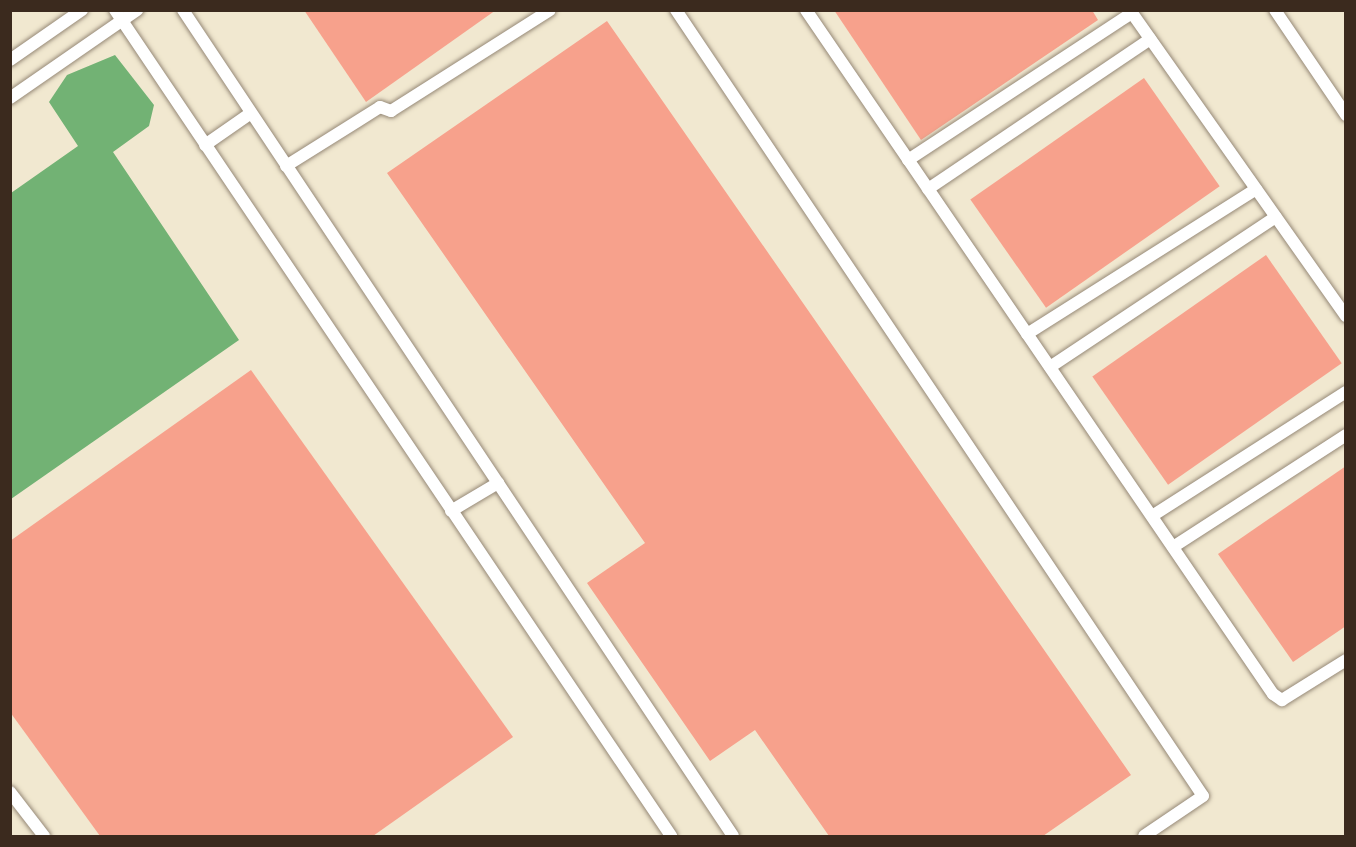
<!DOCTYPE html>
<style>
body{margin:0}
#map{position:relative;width:1356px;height:847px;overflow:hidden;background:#f1e8d0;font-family:Pangolin,sans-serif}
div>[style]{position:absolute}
.forest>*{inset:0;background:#72b274}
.building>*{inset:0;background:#f7a18c;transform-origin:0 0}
.roads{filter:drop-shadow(0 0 2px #968977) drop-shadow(0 0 2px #968977)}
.service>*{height:12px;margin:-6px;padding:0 6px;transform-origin:6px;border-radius:6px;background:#fff}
span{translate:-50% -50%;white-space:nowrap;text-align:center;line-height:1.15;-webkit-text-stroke:5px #f7f3e8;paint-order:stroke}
.frame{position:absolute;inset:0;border:12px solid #3b2a1e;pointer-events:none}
</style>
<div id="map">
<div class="forest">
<i style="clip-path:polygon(115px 55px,154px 105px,149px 126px,113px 152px,239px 340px,11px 499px,11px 193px,78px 146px,49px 102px,67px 75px)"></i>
</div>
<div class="building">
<i style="clip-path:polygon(304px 10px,496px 10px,366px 102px)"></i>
<i style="clip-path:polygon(834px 10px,1092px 10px,1098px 20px,921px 140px)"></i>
<i style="clip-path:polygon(607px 21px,1131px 775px,1043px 836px,829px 836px,755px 730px,710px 761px,587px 583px,645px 543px,387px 173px)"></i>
<i style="left:1144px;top:78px;width:132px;height:212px;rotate:55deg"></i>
<i style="left:1266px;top:255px;width:132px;height:212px;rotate:55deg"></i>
<i style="clip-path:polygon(251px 370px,513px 737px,373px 836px,100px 836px,10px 712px,10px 541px)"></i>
<i style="clip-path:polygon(1346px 466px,1346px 626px,1293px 662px,1218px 554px)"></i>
</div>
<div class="roads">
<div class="service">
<i style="left:115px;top:10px;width:996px;rotate:56.05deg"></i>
<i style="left:183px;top:10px;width:992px;rotate:56.34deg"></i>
<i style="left:676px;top:10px;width:946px;rotate:56.16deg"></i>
<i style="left:1203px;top:796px;width:71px;rotate:145.9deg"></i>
<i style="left:806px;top:10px;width:828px;rotate:55.68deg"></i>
<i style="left:1273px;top:694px;width:11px;rotate:34deg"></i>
<i style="left:1282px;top:700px;width:75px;rotate:-32deg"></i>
<i style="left:1275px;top:10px;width:127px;rotate:55.9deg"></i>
<i style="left:10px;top:60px;width:88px;rotate:-34.8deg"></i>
<i style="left:10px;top:98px;width:155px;rotate:-34.7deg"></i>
<i style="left:205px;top:145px;width:56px;rotate:-34.8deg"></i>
<i style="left:908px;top:160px;width:268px;rotate:-33.3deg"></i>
<i style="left:1132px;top:13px;width:371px;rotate:54.8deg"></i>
<i style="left:286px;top:166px;width:111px;rotate:-32.1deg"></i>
<i style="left:380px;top:107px;width:12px;rotate:20deg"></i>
<i style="left:391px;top:111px;width:188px;rotate:-32.4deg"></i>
<i style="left:928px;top:189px;width:268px;rotate:-34deg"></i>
<i style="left:1027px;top:334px;width:271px;rotate:-32.3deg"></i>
<i style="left:1050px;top:367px;width:271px;rotate:-33.6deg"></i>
<i style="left:451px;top:511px;width:55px;rotate:-30.8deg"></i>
<i style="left:1152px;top:516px;width:230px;rotate:-32.6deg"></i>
<i style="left:1173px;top:547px;width:206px;rotate:-32.9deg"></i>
<i style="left:10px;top:792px;width:56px;rotate:52.3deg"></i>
</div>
</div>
<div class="frame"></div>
</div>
